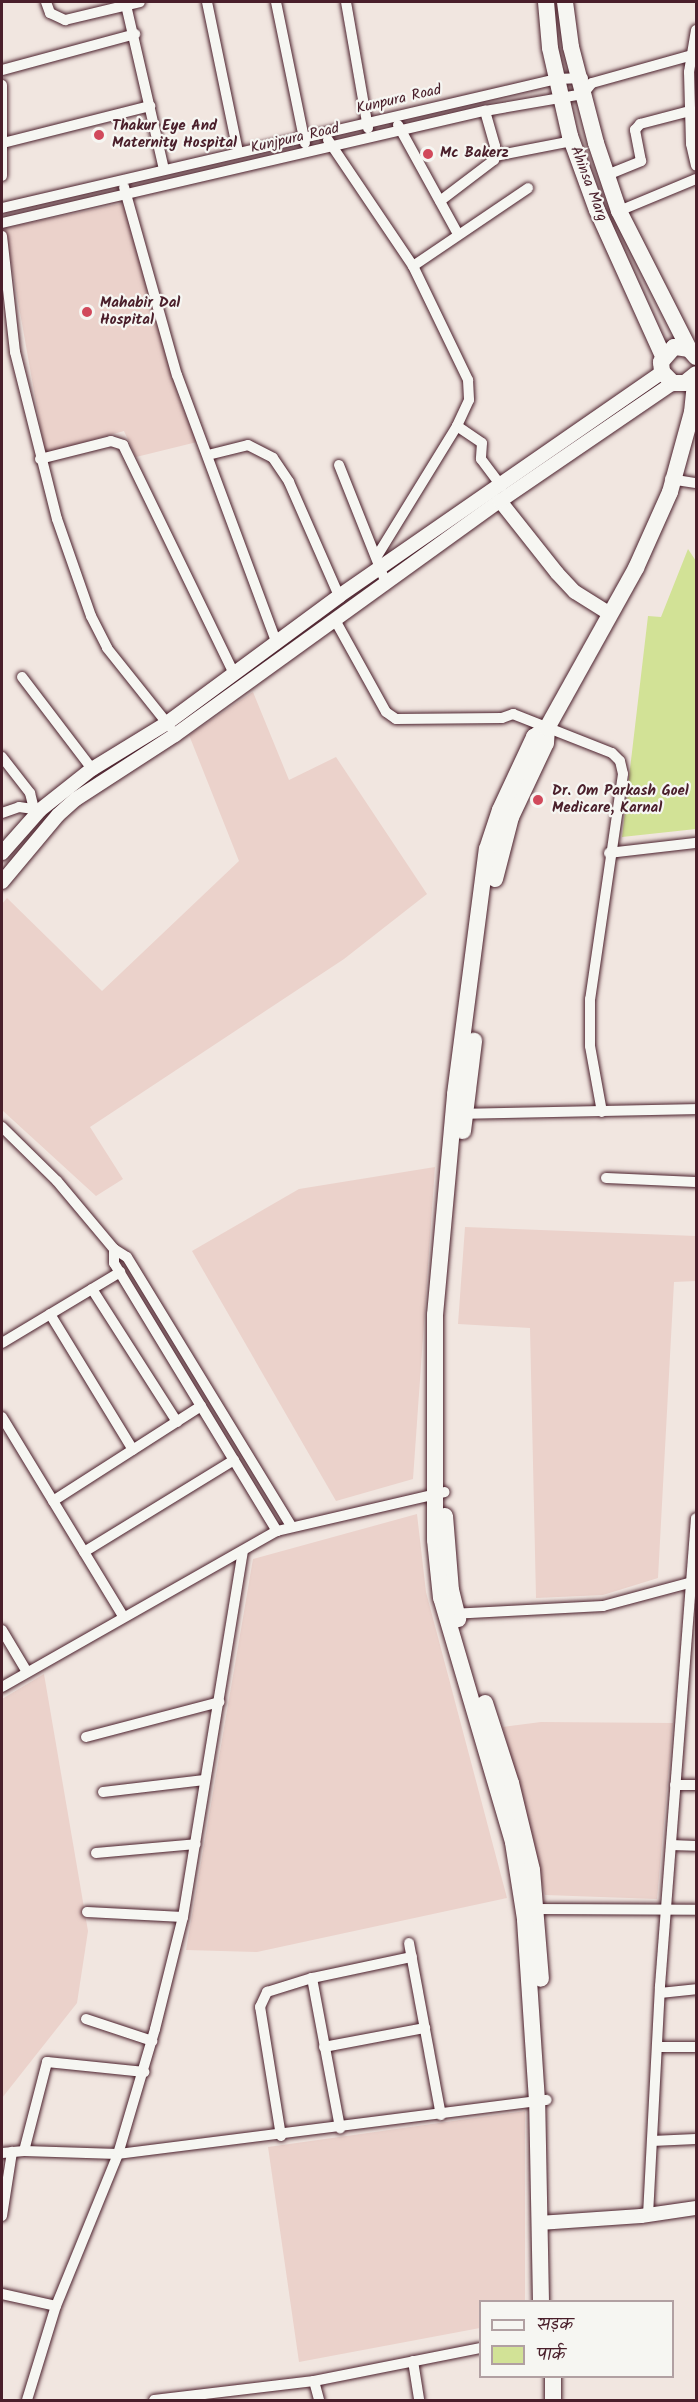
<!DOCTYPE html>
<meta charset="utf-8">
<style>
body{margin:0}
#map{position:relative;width:698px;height:2402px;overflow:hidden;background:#f1e6e0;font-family:Kalam,"Playpen Sans Deva",sans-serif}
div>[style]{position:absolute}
.built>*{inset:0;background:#ebd2cb}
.green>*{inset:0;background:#d2e296}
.roads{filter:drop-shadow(0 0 2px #4a1f2b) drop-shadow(0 0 2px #4a1f2b)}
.minor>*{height:10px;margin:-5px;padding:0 5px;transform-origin:5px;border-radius:5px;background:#f6f6f2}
.major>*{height:14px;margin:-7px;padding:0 7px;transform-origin:7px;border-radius:7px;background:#f6f6f2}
.highway>*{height:16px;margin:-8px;padding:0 8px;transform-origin:8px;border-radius:8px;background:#f6f6f2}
.dots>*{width:16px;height:16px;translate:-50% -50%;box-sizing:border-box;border:3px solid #f6f6f2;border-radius:50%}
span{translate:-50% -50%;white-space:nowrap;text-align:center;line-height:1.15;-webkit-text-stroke:4.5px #f6f6f2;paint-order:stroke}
.street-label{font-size:15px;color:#4a1f2b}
.poi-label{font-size:15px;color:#4a1f2b;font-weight:700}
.left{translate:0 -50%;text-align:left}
.frame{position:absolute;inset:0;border:3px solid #4a1f2b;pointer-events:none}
.legend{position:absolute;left:479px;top:2300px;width:195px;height:78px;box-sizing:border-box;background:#f6f6f2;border:2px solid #b1a0a2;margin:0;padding:8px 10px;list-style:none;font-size:18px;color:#4a1f2b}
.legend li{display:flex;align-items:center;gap:12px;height:30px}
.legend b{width:30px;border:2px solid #b1a0a2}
</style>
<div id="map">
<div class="built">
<i style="clip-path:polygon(124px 203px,178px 396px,197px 442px,136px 457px,124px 431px,45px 453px,5px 228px)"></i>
<i style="clip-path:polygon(253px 692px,289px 780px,336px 757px,427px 894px,344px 959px,90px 1127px,123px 1179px,96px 1196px,2px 1110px,2px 904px,7px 898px,102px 991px,239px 861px,189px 735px)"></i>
<i style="clip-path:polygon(435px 1167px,413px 1479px,336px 1501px,192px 1251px,299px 1189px)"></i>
<i style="clip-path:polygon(465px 1227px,696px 1236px,696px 1281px,674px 1282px,658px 1578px,603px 1595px,536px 1598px,530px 1328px,458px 1324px)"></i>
<i style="clip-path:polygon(417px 1514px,426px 1592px,507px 1898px,257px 1952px,186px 1950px,253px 1559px)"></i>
<i style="clip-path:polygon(44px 1674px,88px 1931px,77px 2003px,2px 2098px,2px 1699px)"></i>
<i style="clip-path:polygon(541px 1722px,673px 1723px,657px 1899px,545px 1895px,503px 1727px)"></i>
<i style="clip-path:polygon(525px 2111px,525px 2301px,480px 2302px,480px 2328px,299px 2362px,268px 2147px)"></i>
</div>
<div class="green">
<i style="clip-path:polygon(688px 549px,696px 561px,696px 829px,622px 837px,648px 616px,661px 617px)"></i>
</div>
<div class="roads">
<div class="minor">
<i style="left:46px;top:2px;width:12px;rotate:70deg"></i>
<i style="left:50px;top:13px;width:17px;rotate:25deg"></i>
<i style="left:65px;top:20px;width:77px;rotate:-13.5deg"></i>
<i style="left:207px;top:2px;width:153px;rotate:78.3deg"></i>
<i style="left:276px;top:2px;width:144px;rotate:78.4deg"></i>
<i style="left:346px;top:2px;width:128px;rotate:80.1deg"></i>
<i style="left:126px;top:5px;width:169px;rotate:77deg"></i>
<i style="left:696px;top:30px;width:43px;rotate:99.5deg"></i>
<i style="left:689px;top:72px;width:72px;rotate:88.4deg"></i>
<i style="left:691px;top:144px;width:22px;rotate:77deg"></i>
<i style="left:2px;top:70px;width:138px;rotate:-15.1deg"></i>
<i style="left:592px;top:83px;width:101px;rotate:-15.6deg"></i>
<i style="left:2px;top:85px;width:91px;rotate:90deg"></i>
<i style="left:398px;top:125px;width:124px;rotate:61.2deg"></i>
<i style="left:328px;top:140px;width:152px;rotate:56deg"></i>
<i style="left:413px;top:266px;width:127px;rotate:64.2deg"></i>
<i style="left:468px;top:380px;width:20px;rotate:87deg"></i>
<i style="left:469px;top:400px;width:29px;rotate:115deg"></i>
<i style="left:457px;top:426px;width:153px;rotate:121.6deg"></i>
<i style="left:3px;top:143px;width:152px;rotate:-14.1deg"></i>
<i style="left:495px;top:156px;width:78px;rotate:-11deg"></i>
<i style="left:607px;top:175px;width:37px;rotate:-22deg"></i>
<i style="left:641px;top:161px;width:32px;rotate:-101deg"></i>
<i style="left:635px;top:130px;width:8px;rotate:-50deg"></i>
<i style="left:640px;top:124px;width:52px;rotate:-14.6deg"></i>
<i style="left:124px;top:187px;width:195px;rotate:74.3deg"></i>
<i style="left:177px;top:375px;width:287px;rotate:69.6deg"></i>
<i style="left:440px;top:201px;width:68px;rotate:-37.2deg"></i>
<i style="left:494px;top:160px;width:14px;rotate:-86deg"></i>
<i style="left:495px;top:146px;width:36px;rotate:-106deg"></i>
<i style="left:2px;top:208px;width:570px;rotate:-13.09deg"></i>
<i style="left:557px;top:79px;width:26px;rotate:-2deg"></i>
<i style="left:619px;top:211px;width:83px;rotate:-22.6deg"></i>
<i style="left:2px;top:223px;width:496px;rotate:-13.1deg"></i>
<i style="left:485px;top:111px;width:99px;rotate:-9.8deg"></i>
<i style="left:583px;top:94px;width:14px;rotate:-51deg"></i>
<i style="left:2px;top:236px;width:117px;rotate:83.6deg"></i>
<i style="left:15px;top:352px;width:172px;rotate:75.9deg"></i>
<i style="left:57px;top:519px;width:103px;rotate:70.7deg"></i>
<i style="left:91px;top:616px;width:36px;rotate:63deg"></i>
<i style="left:107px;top:648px;width:101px;rotate:51.4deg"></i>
<i style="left:413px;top:266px;width:139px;rotate:-34.1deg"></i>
<i style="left:457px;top:426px;width:30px;rotate:34deg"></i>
<i style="left:482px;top:443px;width:16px;rotate:94deg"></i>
<i style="left:481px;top:459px;width:34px;rotate:53deg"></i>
<i style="left:208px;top:455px;width:41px;rotate:-14deg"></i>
<i style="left:248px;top:445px;width:28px;rotate:27deg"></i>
<i style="left:273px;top:458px;width:29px;rotate:56deg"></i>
<i style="left:289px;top:482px;width:124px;rotate:66.3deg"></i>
<i style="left:40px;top:459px;width:73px;rotate:-14.2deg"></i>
<i style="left:111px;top:441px;width:13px;rotate:18deg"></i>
<i style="left:123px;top:445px;width:254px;rotate:64.1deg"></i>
<i style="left:339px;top:465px;width:127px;rotate:68.3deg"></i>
<i style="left:670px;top:479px;width:26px;rotate:9deg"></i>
<i style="left:335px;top:620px;width:105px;rotate:61deg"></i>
<i style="left:386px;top:712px;width:12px;rotate:35deg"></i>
<i style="left:396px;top:719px;width:106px;rotate:-0.5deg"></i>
<i style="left:502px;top:718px;width:12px;rotate:-20deg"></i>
<i style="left:513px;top:714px;width:106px;rotate:21.5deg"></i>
<i style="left:612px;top:753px;width:11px;rotate:45deg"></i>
<i style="left:620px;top:761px;width:13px;rotate:77deg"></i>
<i style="left:623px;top:774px;width:227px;rotate:98.3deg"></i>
<i style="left:590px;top:999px;width:47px;rotate:90deg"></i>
<i style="left:590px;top:1046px;width:67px;rotate:79.7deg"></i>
<i style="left:22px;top:677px;width:116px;rotate:52.7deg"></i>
<i style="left:2px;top:757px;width:46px;rotate:52.1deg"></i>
<i style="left:30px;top:793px;width:16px;rotate:76deg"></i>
<i style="left:2px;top:813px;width:18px;rotate:-19deg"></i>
<i style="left:19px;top:807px;width:21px;rotate:8deg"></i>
<i style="left:609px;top:853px;width:88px;rotate:-6.6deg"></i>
<i style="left:460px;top:1114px;width:236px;rotate:-1.2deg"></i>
<i style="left:2px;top:1127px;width:77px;rotate:44.5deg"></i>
<i style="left:57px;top:1181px;width:89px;rotate:50deg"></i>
<i style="left:114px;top:1249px;width:15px;rotate:32deg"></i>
<i style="left:127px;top:1257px;width:315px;rotate:58.6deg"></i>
<i style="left:606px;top:1178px;width:90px;rotate:2.5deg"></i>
<i style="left:114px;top:1249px;width:14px;rotate:90deg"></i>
<i style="left:114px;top:1263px;width:314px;rotate:58.7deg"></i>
<i style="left:92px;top:1289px;width:158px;rotate:57.4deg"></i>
<i style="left:50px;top:1314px;width:159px;rotate:58.6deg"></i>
<i style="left:2px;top:1343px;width:138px;rotate:-31deg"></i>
<i style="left:2px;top:1417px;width:233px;rotate:58.7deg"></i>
<i style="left:53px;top:1501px;width:176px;rotate:-32.7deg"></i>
<i style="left:84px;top:1552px;width:176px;rotate:-31.5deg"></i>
<i style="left:451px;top:1614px;width:152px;rotate:-3deg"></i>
<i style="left:603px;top:1606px;width:96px;rotate:-15deg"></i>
<i style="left:2px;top:1630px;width:49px;rotate:59.2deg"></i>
<i style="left:2px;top:1687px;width:316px;rotate:-29.6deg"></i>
<i style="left:277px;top:1531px;width:172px;rotate:-13.1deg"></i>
<i style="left:86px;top:1737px;width:138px;rotate:-14.7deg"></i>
<i style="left:675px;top:1785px;width:21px"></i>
<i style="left:103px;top:1792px;width:102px;rotate:-6.8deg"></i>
<i style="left:671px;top:1845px;width:25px;rotate:2deg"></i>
<i style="left:96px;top:1853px;width:100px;rotate:-5.1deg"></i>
<i style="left:532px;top:1909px;width:164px;rotate:0.3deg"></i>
<i style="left:87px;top:1912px;width:96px;rotate:3deg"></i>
<i style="left:409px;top:1943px;width:175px;rotate:79.5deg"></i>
<i style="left:312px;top:1978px;width:153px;rotate:79.4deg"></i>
<i style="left:660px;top:1993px;width:36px;rotate:-6deg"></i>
<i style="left:86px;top:2019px;width:70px;rotate:18.4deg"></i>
<i style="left:324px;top:2047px;width:103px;rotate:-10.7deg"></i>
<i style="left:657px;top:2047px;width:39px"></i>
<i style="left:281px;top:2136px;width:131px;rotate:-99.2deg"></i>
<i style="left:260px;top:2007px;width:17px;rotate:-65deg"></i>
<i style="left:267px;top:1992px;width:47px;rotate:-17.3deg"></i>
<i style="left:312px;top:1978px;width:102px;rotate:-11.9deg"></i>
<i style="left:652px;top:2141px;width:44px;rotate:-2.6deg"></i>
<i style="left:24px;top:2151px;width:92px;rotate:-75.5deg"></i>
<i style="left:47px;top:2062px;width:98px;rotate:5.9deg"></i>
<i style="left:2px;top:2153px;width:22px;rotate:-5deg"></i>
<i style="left:24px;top:2151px;width:94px;rotate:1.8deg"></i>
<i style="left:118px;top:2154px;width:432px;rotate:-7.2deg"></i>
<i style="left:648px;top:2215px;width:229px;rotate:-87deg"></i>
<i style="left:660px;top:1986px;width:469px;rotate:-85.6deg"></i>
<i style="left:2px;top:2216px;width:65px;rotate:-81.1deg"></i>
<i style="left:2px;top:2294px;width:55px;rotate:12.5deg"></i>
<i style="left:413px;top:2361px;width:39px;rotate:81deg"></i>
<i style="left:314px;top:2381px;width:20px;rotate:75deg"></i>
<i style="left:27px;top:2400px;width:98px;rotate:-72.9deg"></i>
<i style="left:56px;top:2306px;width:164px;rotate:-67.8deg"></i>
<i style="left:118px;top:2154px;width:130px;rotate:-73.5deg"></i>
<i style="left:155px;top:2029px;width:115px;rotate:-76deg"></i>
<i style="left:183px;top:1917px;width:370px;rotate:-80.7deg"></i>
<i style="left:154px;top:2400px;width:161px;rotate:-6.8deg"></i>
<i style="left:314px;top:2381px;width:169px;rotate:-11.2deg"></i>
</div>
<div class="major">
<i style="left:500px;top:501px;width:92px;rotate:51.6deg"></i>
<i style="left:557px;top:573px;width:26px;rotate:47deg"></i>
<i style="left:575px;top:592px;width:40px;rotate:32deg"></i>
<i style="left:2px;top:853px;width:57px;rotate:-48.5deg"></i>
<i style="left:40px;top:810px;width:66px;rotate:-38.3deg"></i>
<i style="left:92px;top:769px;width:88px;rotate:-31.5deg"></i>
<i style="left:167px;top:723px;width:214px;rotate:-36.4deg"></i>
<i style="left:339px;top:596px;width:393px;rotate:-34.7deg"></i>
<i style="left:2px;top:882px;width:87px;rotate:-50.1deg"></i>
<i style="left:58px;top:815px;width:24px;rotate:-42deg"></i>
<i style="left:76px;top:799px;width:118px;rotate:-32.9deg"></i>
<i style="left:175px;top:735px;width:400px;rotate:-35.8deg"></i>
<i style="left:500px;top:501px;width:209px;rotate:-34.3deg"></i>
<i style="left:539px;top:2223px;width:102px;rotate:-3.9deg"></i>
<i style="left:641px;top:2216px;width:56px;rotate:-8.3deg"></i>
</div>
<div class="highway">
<i style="left:546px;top:2px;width:46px;rotate:85deg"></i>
<i style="left:550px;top:48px;width:90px;rotate:77.2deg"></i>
<i style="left:570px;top:136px;width:79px;rotate:70deg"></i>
<i style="left:597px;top:210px;width:160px;rotate:65.7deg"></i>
<i style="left:565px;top:2px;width:45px;rotate:82.4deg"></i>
<i style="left:571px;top:47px;width:99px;rotate:75.4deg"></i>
<i style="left:596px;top:143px;width:72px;rotate:71.3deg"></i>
<i style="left:619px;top:211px;width:155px;rotate:63.1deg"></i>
<i style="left:696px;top:357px;width:11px;rotate:-131deg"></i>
<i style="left:689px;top:349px;width:15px;rotate:-172deg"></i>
<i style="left:674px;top:347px;width:20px;rotate:131deg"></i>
<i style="left:661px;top:362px;width:10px;rotate:84deg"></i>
<i style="left:662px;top:372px;width:16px;rotate:45deg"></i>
<i style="left:673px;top:383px;width:12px"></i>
<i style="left:685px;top:383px;width:14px;rotate:-39deg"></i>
<i style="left:495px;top:879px;width:64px;rotate:-75.5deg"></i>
<i style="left:511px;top:817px;width:82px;rotate:-64.7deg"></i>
<i style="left:546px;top:743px;width:15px;rotate:-86deg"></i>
<i style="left:463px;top:1131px;width:91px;rotate:-83deg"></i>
<i style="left:445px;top:1516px;width:74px;rotate:85.4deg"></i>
<i style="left:451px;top:1590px;width:30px;rotate:76deg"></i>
<i style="left:485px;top:1703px;width:84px;rotate:72deg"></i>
<i style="left:511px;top:1783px;width:89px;rotate:76.4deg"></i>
<i style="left:532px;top:1870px;width:109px;rotate:85.3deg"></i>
<i style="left:541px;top:2302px;width:201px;rotate:-91.1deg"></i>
<i style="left:537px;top:2101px;width:182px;rotate:-93.8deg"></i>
<i style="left:525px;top:1919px;width:78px;rotate:-98.9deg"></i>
<i style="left:513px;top:1842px;width:254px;rotate:-106.4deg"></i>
<i style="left:441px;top:1598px;width:58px;rotate:-95.9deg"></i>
<i style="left:435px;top:1540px;width:225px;rotate:-90deg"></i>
<i style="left:435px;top:1315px;width:222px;rotate:-84.8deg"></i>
<i style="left:455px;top:1094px;width:247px;rotate:-82.6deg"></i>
<i style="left:487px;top:849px;width:41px;rotate:-71.6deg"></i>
<i style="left:500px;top:810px;width:81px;rotate:-65deg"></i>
<i style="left:534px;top:737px;width:16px;rotate:-35deg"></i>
<i style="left:547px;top:728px;width:183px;rotate:-60.9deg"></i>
<i style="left:636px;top:568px;width:83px;rotate:-65.9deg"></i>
<i style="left:670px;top:492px;width:83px;rotate:-74.6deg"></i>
<i style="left:692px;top:412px;width:37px;rotate:-84deg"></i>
<i style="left:553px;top:2376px;width:24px;rotate:90deg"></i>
</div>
</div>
<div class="dots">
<i style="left:99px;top:135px;background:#d1495b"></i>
<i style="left:428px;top:154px;background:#d1495b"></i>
<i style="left:87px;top:312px;background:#d1495b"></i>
<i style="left:538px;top:800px;background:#d1495b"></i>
</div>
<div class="street-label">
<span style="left:399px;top:100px;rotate:-13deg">Kunpura Road</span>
<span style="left:295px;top:139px;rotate:-13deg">Kunjpura Road</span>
<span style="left:588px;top:184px;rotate:69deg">Ahinsa Marg</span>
</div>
<div class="poi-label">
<span class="left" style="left:112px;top:135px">Thakur Eye And<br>Maternity Hospital</span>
<span class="left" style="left:440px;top:154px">Mc Bakerz</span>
<span class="left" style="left:100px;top:312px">Mahabir Dal<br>Hospital</span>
<span class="left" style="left:552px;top:800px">Dr. Om Parkash Goel<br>Medicare, Karnal</span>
</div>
<div class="frame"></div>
<ul class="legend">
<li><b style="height:8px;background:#f6f6f2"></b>सड़क</li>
<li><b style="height:16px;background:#d2e296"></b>पार्क</li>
</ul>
</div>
